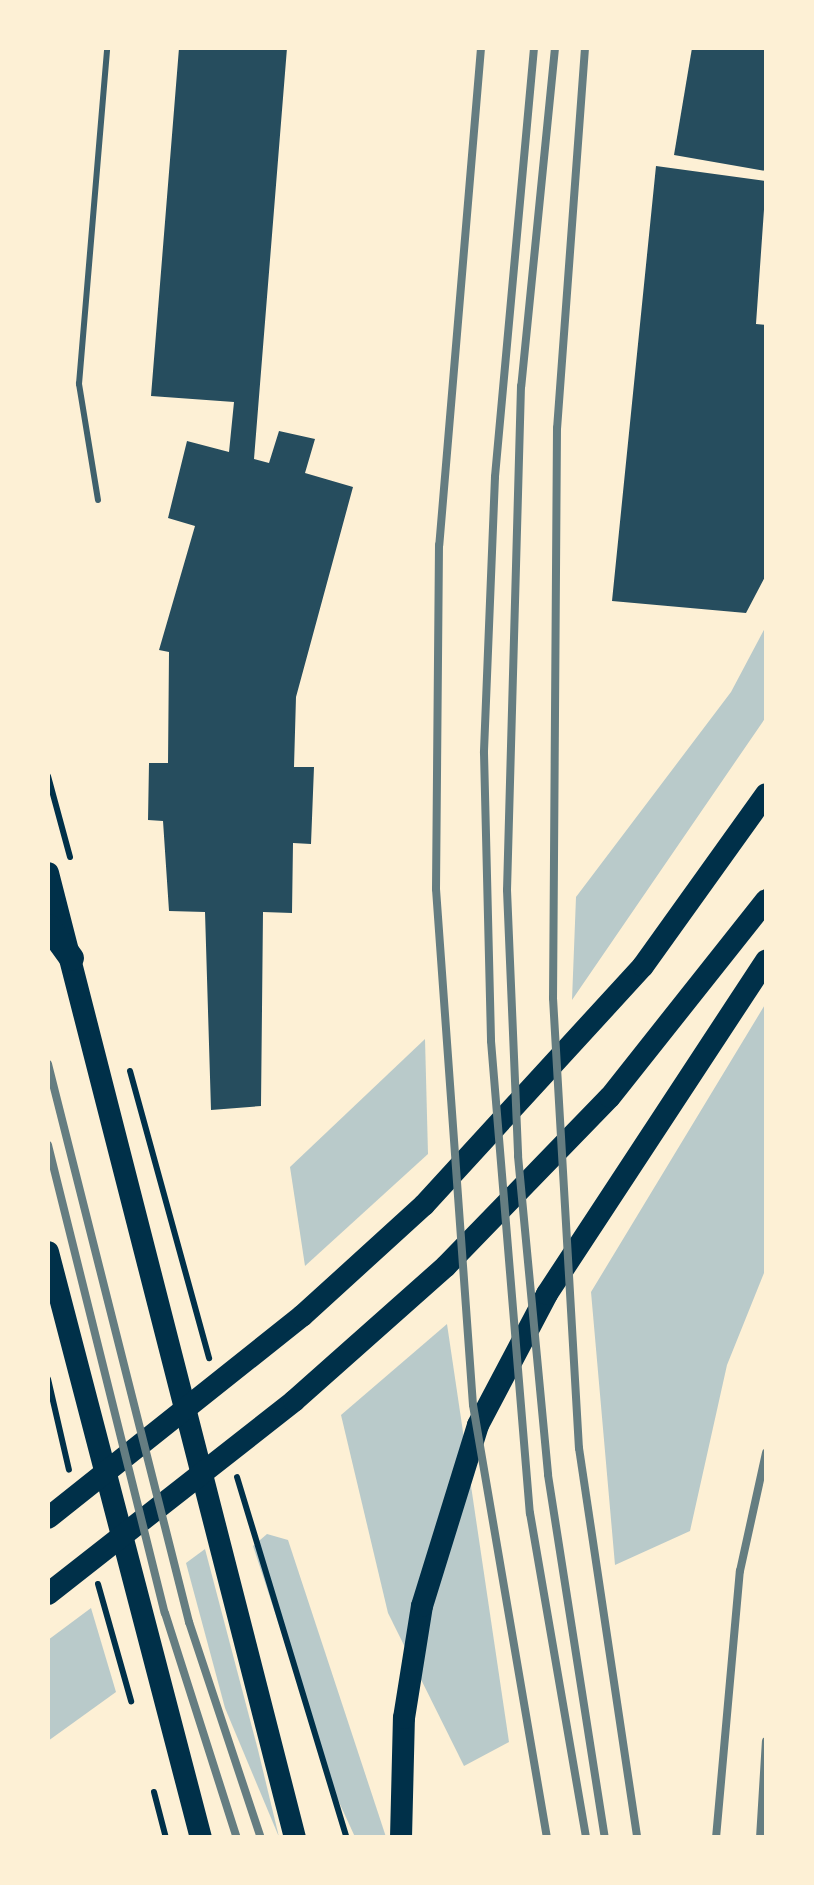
<!DOCTYPE html>
<style>
body{margin:0}
#map{position:relative;width:814px;height:1885px;overflow:hidden;background:#fdf0d5;font-family:Montserrat,sans-serif}
div>[style]{position:absolute}
.green>*{inset:0;background:#b9caca}
.building>*{inset:0;background:#264d5e}
.path>*{height:6px;margin:-3px;padding:0 3px;transform-origin:3px;border-radius:3px;background:#003049}
.service>*{height:6px;margin:-3px;padding:0 3px;transform-origin:3px;border-radius:3px;background:#3f606c}
.primary>*{height:22px;margin:-11px;padding:0 11px;transform-origin:11px;border-radius:11px;background:#003049}
.trunk>*{height:22px;margin:-11px;padding:0 11px;transform-origin:11px;border-radius:11px;background:#003049}
.motorway>*{height:25px;margin:-12.5px;padding:0 12.5px;transform-origin:12.5px;border-radius:12.5px;background:#003049}
.rail>*{height:8px;margin:-4px;padding:0 4px;transform-origin:4px;border-radius:4px;background:#657d81}
span{translate:-50% -50%;white-space:nowrap;text-align:center;line-height:1.15;-webkit-text-stroke:8px #fdf0d5;paint-order:stroke}
.frame{position:absolute;inset:0;border:50px solid #fdf0d5;pointer-events:none}
</style>
<div id="map">
<div class="green">
<i style="clip-path:polygon(766px 626px,766px 717px,572px 1000px,576px 897px,731px 692px)"></i>
<i style="clip-path:polygon(766px 1003px,766px 1268px,727px 1365px,690px 1531px,615px 1565px,591px 1292px)"></i>
<i style="clip-path:polygon(425px 1039px,428px 1154px,305px 1266px,290px 1167px)"></i>
<i style="clip-path:polygon(447px 1324px,509px 1742px,464px 1766px,388px 1613px,341px 1415px)"></i>
<i style="clip-path:polygon(267px 1534px,288px 1540px,386px 1837px,355px 1837px,333px 1789px,253px 1546px)"></i>
<i style="clip-path:polygon(205px 1549px,258px 1750px,279px 1837px,225px 1708px,186px 1563px)"></i>
<i style="clip-path:polygon(91px 1608px,116px 1692px,48px 1741px,48px 1640px)"></i>
</div>
<div class="building">
<i style="clip-path:polygon(179px 48px,287px 48px,254px 459px,269px 463px,279px 431px,315px 439px,305px 473px,353px 487px,296px 697px,294px 767px,314px 767px,311px 844px,293px 843px,292px 913px,263px 912px,261px 1106px,211px 1110px,205px 912px,169px 911px,163px 821px,148px 820px,149px 763px,168px 763px,169px 652px,159px 650px,195px 526px,168px 518px,187px 441px,229px 452px,234px 402px,151px 396px)"></i>
<i style="clip-path:polygon(692px 48px,766px 48px,766px 171px,674px 155px)"></i>
<i style="clip-path:polygon(656px 166px,766px 181px,756px 324px,766px 325px,766px 575px,746px 613px,612px 601px)"></i>
</div>
<div class="path">
<i style="left:48px;top:776px;width:84px;rotate:74.8deg"></i>
<i style="left:130px;top:1071px;width:298px;rotate:74.6deg"></i>
<i style="left:48px;top:1379px;width:93px;rotate:77deg"></i>
<i style="left:237px;top:1477px;width:377px;rotate:73.1deg"></i>
<i style="left:98px;top:1584px;width:122px;rotate:74.2deg"></i>
<i style="left:154px;top:1792px;width:48px;rotate:75.4deg"></i>
</div>
<div class="service">
<i style="left:98px;top:500px;width:118px;rotate:-99.3deg"></i>
<i style="left:79px;top:384px;width:337px;rotate:-85.2deg"></i>
</div>
<div class="primary">
<i style="left:48px;top:873px;width:996px;rotate:75.64deg"></i>
<i style="left:48px;top:1252px;width:606px;rotate:75.37deg"></i>
</div>
<div class="trunk">
<i style="left:48px;top:1518px;width:325px;rotate:-38.5deg"></i>
<i style="left:302px;top:1316px;width:165px;rotate:-42.3deg"></i>
<i style="left:424px;top:1205px;width:324px;rotate:-47.5deg"></i>
<i style="left:643px;top:966px;width:211px;rotate:-54.4deg"></i>
<i style="left:48px;top:1594px;width:313px;rotate:-38.1deg"></i>
<i style="left:294px;top:1401px;width:203px;rotate:-41.6deg"></i>
<i style="left:446px;top:1266px;width:235px;rotate:-45.9deg"></i>
<i style="left:610px;top:1097px;width:251px;rotate:-51.6deg"></i>
<i style="left:401px;top:1838px;width:120px;rotate:-88.6deg"></i>
<i style="left:404px;top:1718px;width:113px;rotate:-80.9deg"></i>
<i style="left:422px;top:1606px;width:189px;rotate:-72.8deg"></i>
<i style="left:478px;top:1425px;width:148px;rotate:-62.2deg"></i>
<i style="left:547px;top:1294px;width:399px;rotate:-56.7deg"></i>
</div>
<div class="motorway">
<i style="left:48px;top:926px;width:39px;rotate:54deg"></i>
</div>
<div class="rail">
<i style="left:481px;top:48px;width:499px;rotate:94.8deg"></i>
<i style="left:439px;top:545px;width:344px;rotate:90.5deg"></i>
<i style="left:436px;top:889px;width:517px;rotate:85.9deg"></i>
<i style="left:473px;top:1405px;width:439px;rotate:80.3deg"></i>
<i style="left:534px;top:48px;width:431px;rotate:95.2deg"></i>
<i style="left:495px;top:477px;width:276px;rotate:92.3deg"></i>
<i style="left:484px;top:753px;width:288px;rotate:88.6deg"></i>
<i style="left:491px;top:1041px;width:474px;rotate:85.3deg"></i>
<i style="left:530px;top:1513px;width:330px;rotate:80.2deg"></i>
<i style="left:555px;top:48px;width:340px;rotate:95.7deg"></i>
<i style="left:521px;top:386px;width:504px;rotate:91.59deg"></i>
<i style="left:507px;top:890px;width:266px;rotate:87.6deg"></i>
<i style="left:518px;top:1156px;width:320px;rotate:84.6deg"></i>
<i style="left:548px;top:1475px;width:367px;rotate:81.1deg"></i>
<i style="left:585px;top:48px;width:381px;rotate:94.2deg"></i>
<i style="left:557px;top:428px;width:570px;rotate:90.4deg"></i>
<i style="left:553px;top:998px;width:451px;rotate:86.7deg"></i>
<i style="left:579px;top:1448px;width:394px;rotate:81.5deg"></i>
<i style="left:48px;top:1064px;width:576px;rotate:75.82deg"></i>
<i style="left:189px;top:1622px;width:228px;rotate:71.6deg"></i>
<i style="left:48px;top:1145px;width:482px;rotate:76deg"></i>
<i style="left:165px;top:1613px;width:236px;rotate:72.3deg"></i>
<i style="left:716px;top:1838px;width:268px;rotate:-84.9deg"></i>
<i style="left:740px;top:1571px;width:121px;rotate:-77.6deg"></i>
<i style="left:760px;top:1838px;width:97px;rotate:-86.5deg"></i>
</div>
<div class="frame"></div>
</div>
